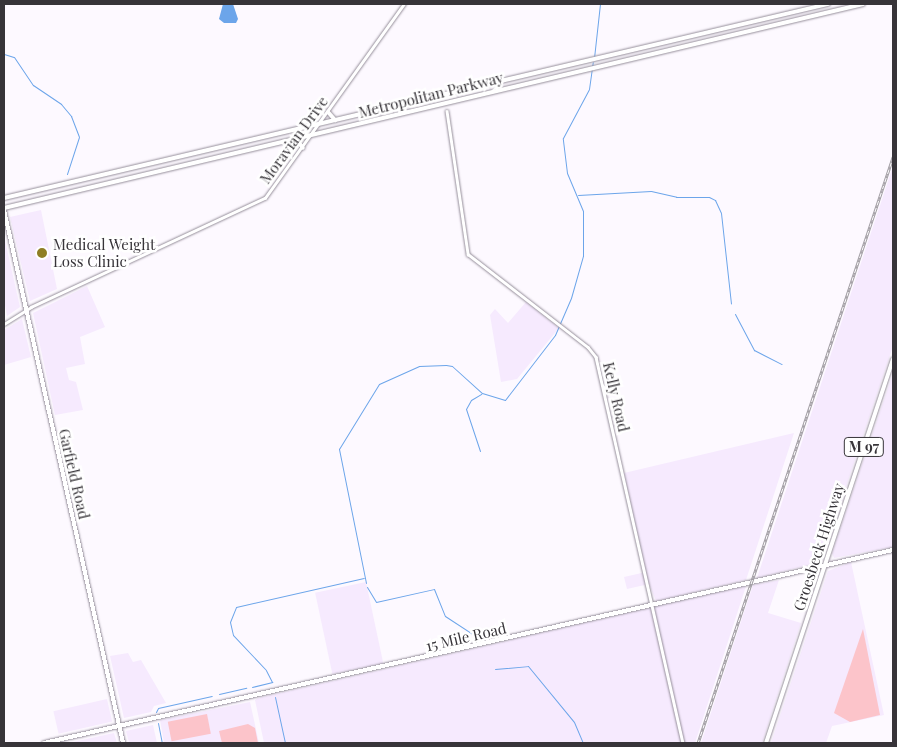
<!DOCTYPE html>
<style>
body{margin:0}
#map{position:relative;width:897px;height:747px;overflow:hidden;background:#fdf9ff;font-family:"Playfair Display",serif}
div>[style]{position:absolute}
.built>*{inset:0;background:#f6eafe;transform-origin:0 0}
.green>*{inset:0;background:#fcc4ca;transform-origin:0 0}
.water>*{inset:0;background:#6ca5ea}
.stream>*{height:1px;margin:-0.5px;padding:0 0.5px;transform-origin:0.5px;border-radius:0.5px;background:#6ca5ea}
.roads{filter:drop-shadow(0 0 1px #968f9b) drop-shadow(0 0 1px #968f9b)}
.minor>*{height:2.5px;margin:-1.25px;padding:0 1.25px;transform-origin:1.25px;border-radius:1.25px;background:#fff}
.major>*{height:4px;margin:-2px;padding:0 2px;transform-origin:2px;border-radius:2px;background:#fff}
.rail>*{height:3px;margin-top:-1.5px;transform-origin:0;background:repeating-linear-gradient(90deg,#fff 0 4px,#a09ca2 0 8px);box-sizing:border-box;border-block:1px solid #a09ca2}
.dots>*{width:14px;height:14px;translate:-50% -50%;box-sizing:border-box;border:2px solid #fff;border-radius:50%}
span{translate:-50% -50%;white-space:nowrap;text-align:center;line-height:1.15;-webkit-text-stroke:5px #fff;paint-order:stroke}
.shield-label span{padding:1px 4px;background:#fff;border:1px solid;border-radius:4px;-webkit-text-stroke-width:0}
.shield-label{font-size:14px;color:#373439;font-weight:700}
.street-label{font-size:15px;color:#373439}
.poi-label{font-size:15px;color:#373439}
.left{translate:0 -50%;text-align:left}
.frame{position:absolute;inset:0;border:5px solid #373439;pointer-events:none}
</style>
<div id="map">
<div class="built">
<i style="clip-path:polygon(893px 166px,893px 346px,821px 562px,757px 578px)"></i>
<i style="clip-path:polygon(41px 210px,57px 289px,30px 301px,10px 217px)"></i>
<i style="clip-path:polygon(4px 236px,20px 307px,7px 316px,4px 300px)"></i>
<i style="clip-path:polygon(87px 286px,105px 327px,80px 337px,85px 364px,66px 368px,69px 380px,76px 382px,83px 410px,55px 415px,33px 313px)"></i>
<i style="clip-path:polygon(526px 302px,559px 328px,517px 379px,501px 382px,490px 315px,495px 309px,508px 323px)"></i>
<i style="clip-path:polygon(22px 319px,31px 357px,4px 365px,4px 330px)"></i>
<i style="clip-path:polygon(893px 373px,893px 547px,834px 558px,832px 553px)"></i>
<i style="clip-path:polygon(794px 433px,746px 580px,656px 601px,649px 584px,627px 589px,624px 577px,646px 572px,624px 473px)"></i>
<i style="clip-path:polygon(851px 562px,884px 715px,832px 726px,826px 743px,771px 743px,828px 571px)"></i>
<i style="clip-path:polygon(779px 580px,768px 613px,801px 623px,762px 743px,701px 743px,753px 585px)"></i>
<i style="left:366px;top:582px;width:83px;height:52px;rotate:78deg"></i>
<i style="clip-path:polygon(746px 586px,695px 743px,264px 743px,255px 700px,258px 698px)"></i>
<i style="clip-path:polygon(128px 653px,133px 662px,141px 660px,166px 703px,154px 706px,151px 712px,124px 718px,110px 656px)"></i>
<i style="left:107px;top:699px;width:23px;height:55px;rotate:77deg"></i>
<i style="clip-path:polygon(250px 702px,259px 743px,164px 743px,160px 720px)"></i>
<i style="clip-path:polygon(153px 725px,157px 743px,129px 743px,126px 731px)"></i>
<i style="clip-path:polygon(114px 733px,117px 743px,69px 743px,100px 736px)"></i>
</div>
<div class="green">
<i style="clip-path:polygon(863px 629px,880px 715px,850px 722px,834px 713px)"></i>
<i style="left:207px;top:714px;width:20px;height:40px;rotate:79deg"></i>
<i style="clip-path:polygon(248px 724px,255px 728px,258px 743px,222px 743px,219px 731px)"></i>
</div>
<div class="water">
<i style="clip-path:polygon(223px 4px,233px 4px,238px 19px,236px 23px,224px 23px,219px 19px)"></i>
</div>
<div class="stream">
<i style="left:4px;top:54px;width:10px;rotate:17deg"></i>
<i style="left:14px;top:57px;width:34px;rotate:56deg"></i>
<i style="left:33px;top:85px;width:34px;rotate:34deg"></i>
<i style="left:61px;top:104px;width:16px;rotate:50deg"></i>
<i style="left:71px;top:116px;width:22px;rotate:69deg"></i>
<i style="left:79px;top:137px;width:39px;rotate:108deg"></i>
<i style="left:594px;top:58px;width:54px;rotate:-83.7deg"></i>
<i style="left:578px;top:195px;width:73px;rotate:-3.1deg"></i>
<i style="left:651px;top:191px;width:26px;rotate:13deg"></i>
<i style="left:676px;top:197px;width:33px"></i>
<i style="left:709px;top:197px;width:7px;rotate:27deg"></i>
<i style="left:715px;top:200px;width:14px;rotate:65deg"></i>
<i style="left:721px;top:213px;width:91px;rotate:83.7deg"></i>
<i style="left:735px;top:314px;width:41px;rotate:62.2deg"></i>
<i style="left:754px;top:350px;width:31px;rotate:27deg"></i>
<i style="left:480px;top:451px;width:44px;rotate:-108.4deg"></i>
<i style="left:466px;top:409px;width:10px;rotate:-61deg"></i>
<i style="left:471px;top:400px;width:12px;rotate:-31deg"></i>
<i style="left:366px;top:583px;width:137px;rotate:-101.4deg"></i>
<i style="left:339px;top:449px;width:76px;rotate:-58.4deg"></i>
<i style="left:379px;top:384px;width:44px;rotate:-24.2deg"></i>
<i style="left:419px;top:366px;width:27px;rotate:-2deg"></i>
<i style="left:446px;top:365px;width:6px;rotate:9deg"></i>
<i style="left:452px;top:366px;width:40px;rotate:42deg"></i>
<i style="left:482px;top:393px;width:24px;rotate:17deg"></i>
<i style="left:505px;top:400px;width:82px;rotate:-52.4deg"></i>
<i style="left:555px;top:335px;width:40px;rotate:-66.6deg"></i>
<i style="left:571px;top:298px;width:44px;rotate:-74.1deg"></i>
<i style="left:583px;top:256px;width:45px;rotate:-90deg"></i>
<i style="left:583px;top:211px;width:41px;rotate:-112.8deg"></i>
<i style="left:567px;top:173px;width:35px;rotate:-97deg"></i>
<i style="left:563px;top:138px;width:55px;rotate:-62deg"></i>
<i style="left:589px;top:89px;width:27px;rotate:-82deg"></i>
<i style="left:367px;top:587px;width:17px;rotate:59deg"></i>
<i style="left:376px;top:602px;width:59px;rotate:-12.6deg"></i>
<i style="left:434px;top:589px;width:29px;rotate:68deg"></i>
<i style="left:445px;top:616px;width:45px;rotate:33.3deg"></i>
<i style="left:495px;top:669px;width:33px;rotate:-5deg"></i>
<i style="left:528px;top:666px;width:72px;rotate:50.6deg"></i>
<i style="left:574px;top:722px;width:23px;rotate:67deg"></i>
<i style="left:252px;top:687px;width:21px;rotate:-14deg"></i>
<i style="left:272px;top:682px;width:13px;rotate:-117deg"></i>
<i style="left:266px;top:670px;width:48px;rotate:-133.3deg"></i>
<i style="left:233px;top:635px;width:13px;rotate:-103deg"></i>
<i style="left:230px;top:622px;width:16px;rotate:-68deg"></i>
<i style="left:236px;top:607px;width:131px;rotate:-12.8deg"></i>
<i style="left:219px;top:694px;width:28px;rotate:-13deg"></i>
<i style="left:275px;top:697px;width:47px;rotate:77.7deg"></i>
<i style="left:156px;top:712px;width:4px;rotate:-63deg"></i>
<i style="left:158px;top:708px;width:55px;rotate:-12.5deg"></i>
<i style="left:158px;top:723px;width:20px;rotate:79deg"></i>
</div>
<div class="roads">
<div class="minor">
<i style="left:447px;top:111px;width:145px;rotate:81.6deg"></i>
<i style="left:468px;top:254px;width:152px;rotate:37.8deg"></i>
<i style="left:588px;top:347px;width:13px;rotate:51deg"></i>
<i style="left:596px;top:357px;width:396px;rotate:77.3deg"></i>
<i style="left:4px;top:324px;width:32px;rotate:-32deg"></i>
<i style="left:31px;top:307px;width:258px;rotate:-25deg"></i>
<i style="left:265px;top:198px;width:239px;rotate:-54.4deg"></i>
</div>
<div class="major">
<i style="left:328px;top:112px;width:11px;rotate:49deg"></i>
<i style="left:296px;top:139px;width:11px;rotate:52deg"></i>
<i style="left:4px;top:198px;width:847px;rotate:-13.25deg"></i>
<i style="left:4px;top:208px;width:883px;rotate:-13.36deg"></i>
<i style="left:4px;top:210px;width:546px;rotate:77.41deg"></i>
<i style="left:44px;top:743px;width:871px;rotate:-12.81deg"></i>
<i style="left:766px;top:743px;width:404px;rotate:-71.7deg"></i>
</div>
</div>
<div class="rail">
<i style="left:698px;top:743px;width:618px;rotate:-71.59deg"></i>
</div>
<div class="dots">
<i style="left:42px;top:253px;background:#8f7e25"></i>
</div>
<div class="shield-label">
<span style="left:864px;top:447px">M 97</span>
</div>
<div class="street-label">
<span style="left:431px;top:95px;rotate:-14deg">Metropolitan Parkway</span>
<span style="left:294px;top:140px;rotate:-54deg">Moravian Drive</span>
<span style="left:616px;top:397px;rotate:77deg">Kelly Road</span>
<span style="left:74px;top:474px;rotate:77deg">Garfield Road</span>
<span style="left:819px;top:547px;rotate:-72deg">Groesbeck Highway</span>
<span style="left:466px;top:637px;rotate:-13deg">15 Mile Road</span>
</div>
<div class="poi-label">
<span class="left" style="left:53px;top:253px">Medical Weight<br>Loss Clinic</span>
</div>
<div class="frame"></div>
</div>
